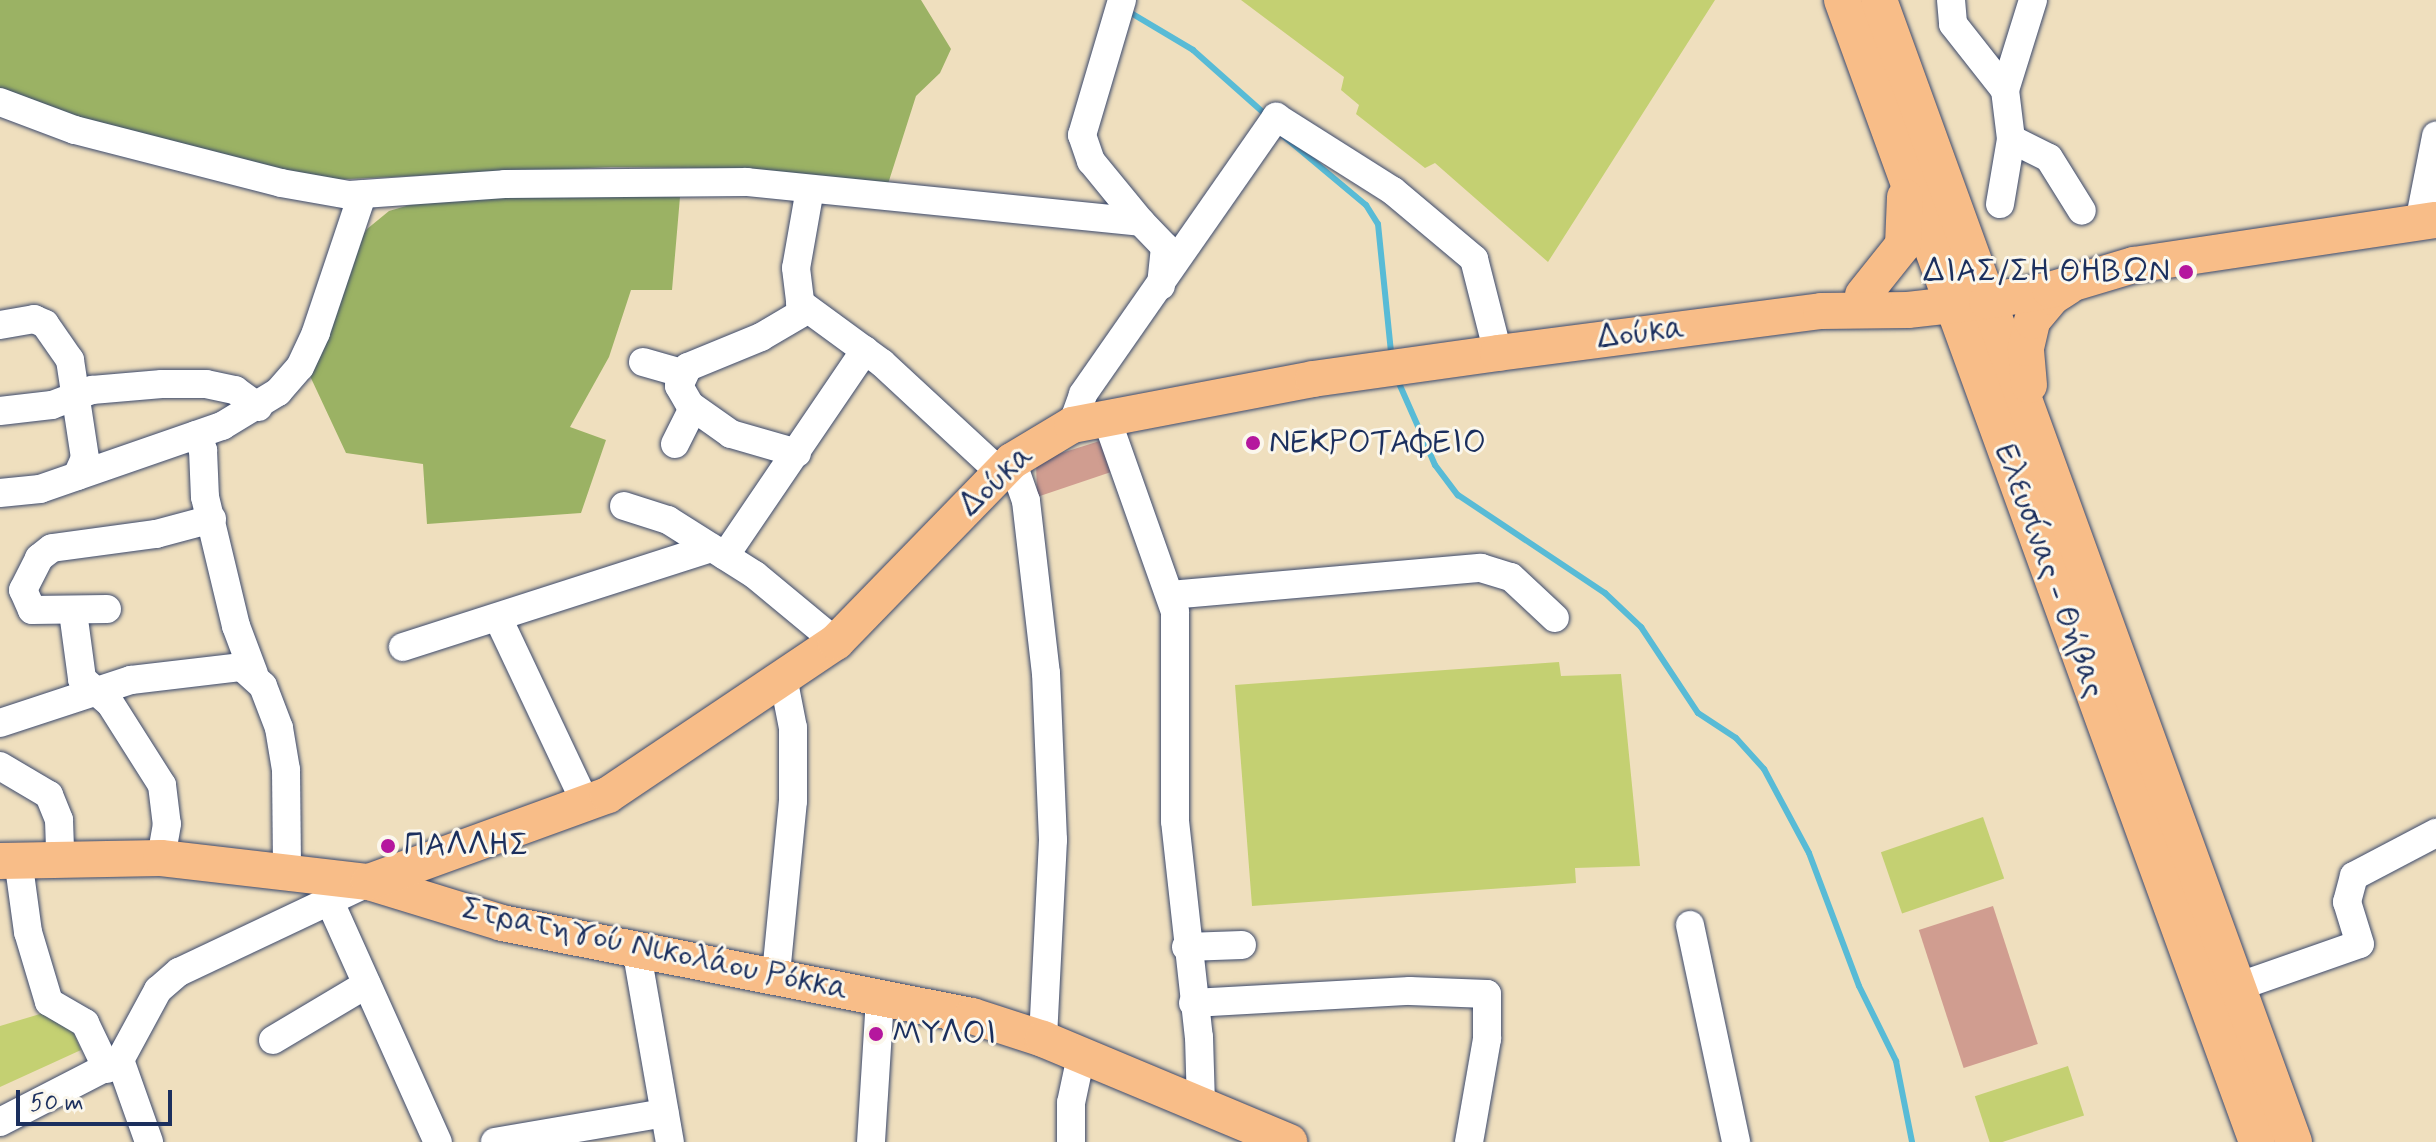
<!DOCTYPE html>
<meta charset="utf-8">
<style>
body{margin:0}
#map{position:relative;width:2436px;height:1142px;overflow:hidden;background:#efdfbe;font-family:Mynerve,sans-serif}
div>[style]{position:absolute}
.green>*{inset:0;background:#c4d072;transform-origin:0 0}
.forest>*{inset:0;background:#9bb264}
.stream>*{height:6px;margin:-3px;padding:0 3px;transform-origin:3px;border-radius:3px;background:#58bbd6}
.building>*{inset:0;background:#d09d90;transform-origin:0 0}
.roads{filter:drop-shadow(0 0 2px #3b496c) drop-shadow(0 0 2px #3b496c)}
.minor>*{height:28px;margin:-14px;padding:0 14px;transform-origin:14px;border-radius:14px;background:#fff}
.major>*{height:36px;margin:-18px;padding:0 18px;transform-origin:18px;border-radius:18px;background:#f8bd88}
.dots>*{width:22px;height:22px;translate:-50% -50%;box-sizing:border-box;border:4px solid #fbf7ec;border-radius:50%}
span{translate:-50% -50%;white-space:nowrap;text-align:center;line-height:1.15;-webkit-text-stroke:6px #fbf7ec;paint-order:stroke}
.poi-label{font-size:32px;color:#1b2f5e}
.right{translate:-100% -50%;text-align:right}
.left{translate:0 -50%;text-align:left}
.street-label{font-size:32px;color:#1b2f5e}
.scale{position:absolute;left:16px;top:1090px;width:156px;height:36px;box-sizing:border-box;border:4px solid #1b2f5e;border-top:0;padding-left:10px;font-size:24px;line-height:28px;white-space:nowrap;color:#1b2f5e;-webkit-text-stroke:6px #fbf7ec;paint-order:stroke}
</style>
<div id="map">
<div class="green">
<i style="clip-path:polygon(1241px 0,1715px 0,1548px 262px,1435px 163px,1425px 168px,1356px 114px,1359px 105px,1341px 90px,1344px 77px)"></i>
<i style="clip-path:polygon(1559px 662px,1561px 676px,1621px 674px,1640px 866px,1575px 868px,1576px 883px,1252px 906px,1235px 685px)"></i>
<i style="left:1983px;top:817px;width:65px;height:108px;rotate:71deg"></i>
<i style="clip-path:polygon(50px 1011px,73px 1031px,81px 1050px,0 1087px,0 1026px)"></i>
<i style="left:2068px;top:1066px;width:52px;height:98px;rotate:72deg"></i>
</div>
<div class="forest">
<i style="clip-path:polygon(0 0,921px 0,951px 49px,940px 73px,916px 96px,887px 187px,706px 168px,611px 167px,327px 180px,141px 141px,0 92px)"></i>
<i style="clip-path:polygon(510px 195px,680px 197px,672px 290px,631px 290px,609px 357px,570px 427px,606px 440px,581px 513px,427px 524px,423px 464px,346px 453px,310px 376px,354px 249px,367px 229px,389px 211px,413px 204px)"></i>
</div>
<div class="stream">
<i style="left:1126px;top:10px;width:78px;rotate:30.8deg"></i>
<i style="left:1193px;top:50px;width:99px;rotate:41.7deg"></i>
<i style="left:1281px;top:134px;width:111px;rotate:39.9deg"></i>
<i style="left:1366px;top:205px;width:22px;rotate:58deg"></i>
<i style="left:1378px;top:224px;width:128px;rotate:84.2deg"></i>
<i style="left:1398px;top:381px;width:92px;rotate:66.2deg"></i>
<i style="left:1435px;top:465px;width:38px;rotate:53deg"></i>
<i style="left:1458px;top:495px;width:177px;rotate:33.7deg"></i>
<i style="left:1605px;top:593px;width:50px;rotate:43.4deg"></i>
<i style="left:1641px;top:627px;width:103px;rotate:56.5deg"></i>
<i style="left:1698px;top:713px;width:45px;rotate:33.3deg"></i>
<i style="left:1736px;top:738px;width:42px;rotate:47.9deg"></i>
<i style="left:1764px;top:769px;width:95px;rotate:61.8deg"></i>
<i style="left:1809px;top:853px;width:142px;rotate:69.4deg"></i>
<i style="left:1859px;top:986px;width:84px;rotate:63.7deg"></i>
<i style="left:1896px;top:1061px;width:83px;rotate:78.8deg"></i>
</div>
<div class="building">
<i style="clip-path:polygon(1106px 439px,1117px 470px,1037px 497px,1036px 461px)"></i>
<i style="left:1993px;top:906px;width:145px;height:78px;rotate:72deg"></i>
</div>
<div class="roads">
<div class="minor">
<i style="left:1122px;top:0;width:141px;rotate:106.5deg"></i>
<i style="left:1082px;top:135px;width:28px;rotate:71deg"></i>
<i style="left:1091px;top:161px;width:79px;rotate:50.7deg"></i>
<i style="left:1951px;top:0;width:24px;rotate:85deg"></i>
<i style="left:1953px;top:24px;width:84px;rotate:51.8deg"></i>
<i style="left:2005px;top:90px;width:49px;rotate:83deg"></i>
<i style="left:2011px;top:139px;width:66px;rotate:99.6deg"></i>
<i style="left:2005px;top:90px;width:94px;rotate:-72.7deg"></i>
<i style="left:0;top:102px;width:80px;rotate:20.5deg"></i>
<i style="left:75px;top:130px;width:213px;rotate:14.4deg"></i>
<i style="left:281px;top:183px;width:69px;rotate:10deg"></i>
<i style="left:349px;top:195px;width:156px;rotate:-4deg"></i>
<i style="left:505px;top:184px;width:242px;rotate:-0.5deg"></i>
<i style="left:747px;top:182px;width:396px;rotate:5.8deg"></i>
<i style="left:1141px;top:222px;width:35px;rotate:46deg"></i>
<i style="left:1165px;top:247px;width:39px;rotate:96deg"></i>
<i style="left:2011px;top:139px;width:42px;rotate:26.6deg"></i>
<i style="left:2049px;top:158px;width:62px;rotate:58.1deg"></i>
<i style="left:810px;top:189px;width:80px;rotate:100deg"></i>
<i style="left:796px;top:268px;width:35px;rotate:83deg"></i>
<i style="left:800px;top:303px;width:102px;rotate:36.2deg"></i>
<i style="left:882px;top:363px;width:165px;rotate:42.8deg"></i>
<i style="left:2419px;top:223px;width:89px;rotate:-78.9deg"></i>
<i style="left:0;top:325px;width:35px;rotate:-10deg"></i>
<i style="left:34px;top:319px;width:12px;rotate:24deg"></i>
<i style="left:45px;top:324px;width:44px;rotate:55.2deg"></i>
<i style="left:70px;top:360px;width:99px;rotate:81.3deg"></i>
<i style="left:85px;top:458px;width:20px;rotate:114deg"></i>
<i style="left:643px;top:362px;width:41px;rotate:15.8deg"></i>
<i style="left:0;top:411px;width:52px;rotate:-6.6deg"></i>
<i style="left:52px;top:405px;width:43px;rotate:-20.6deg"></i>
<i style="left:92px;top:390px;width:70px;rotate:-4.9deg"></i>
<i style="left:162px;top:384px;width:44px"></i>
<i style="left:206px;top:384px;width:30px;rotate:12deg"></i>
<i style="left:235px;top:390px;width:29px;rotate:36deg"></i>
<i style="left:1106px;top:417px;width:207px;rotate:70.5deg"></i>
<i style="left:1175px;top:612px;width:209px;rotate:90deg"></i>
<i style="left:1175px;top:821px;width:217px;rotate:83.7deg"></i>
<i style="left:1199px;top:1037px;width:68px;rotate:88.3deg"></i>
<i style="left:1072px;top:425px;width:33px;rotate:-70deg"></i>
<i style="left:1083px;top:394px;width:338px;rotate:-55.1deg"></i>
<i style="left:1276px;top:117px;width:138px;rotate:32.3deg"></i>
<i style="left:1393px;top:191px;width:106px;rotate:40deg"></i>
<i style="left:1474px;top:259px;width:97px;rotate:75.7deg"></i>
<i style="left:196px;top:435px;width:17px;rotate:65deg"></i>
<i style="left:203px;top:450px;width:47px;rotate:87.6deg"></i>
<i style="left:205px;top:497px;width:133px;rotate:76.5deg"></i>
<i style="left:236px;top:626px;width:51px;rotate:69.4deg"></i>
<i style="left:675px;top:444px;width:40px;rotate:-63.4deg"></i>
<i style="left:797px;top:453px;width:69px;rotate:-163.9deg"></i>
<i style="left:731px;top:434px;width:50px;rotate:-144.7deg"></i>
<i style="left:690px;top:405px;width:22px;rotate:-120deg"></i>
<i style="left:679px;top:386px;width:21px;rotate:-65deg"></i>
<i style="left:688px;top:367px;width:79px;rotate:-22.3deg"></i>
<i style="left:761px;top:337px;width:53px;rotate:-30.4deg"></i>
<i style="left:1012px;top:461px;width:42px;rotate:70.7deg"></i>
<i style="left:1026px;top:501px;width:173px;rotate:83.4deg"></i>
<i style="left:1046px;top:673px;width:167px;rotate:87.6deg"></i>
<i style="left:1053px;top:840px;width:199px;rotate:92.9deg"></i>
<i style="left:0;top:493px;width:40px;rotate:-5.7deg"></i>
<i style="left:40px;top:489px;width:193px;rotate:-19.1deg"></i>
<i style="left:222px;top:426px;width:66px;rotate:-31.3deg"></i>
<i style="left:278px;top:392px;width:33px;rotate:-49deg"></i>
<i style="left:300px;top:367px;width:38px;rotate:-65deg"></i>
<i style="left:316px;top:332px;width:145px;rotate:-71.4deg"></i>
<i style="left:624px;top:506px;width:46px;rotate:17.7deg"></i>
<i style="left:668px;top:520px;width:103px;rotate:32.3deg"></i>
<i style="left:755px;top:575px;width:105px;rotate:39.6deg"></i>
<i style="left:725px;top:556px;width:249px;rotate:-55.8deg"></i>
<i style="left:1170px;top:595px;width:312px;rotate:-5deg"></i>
<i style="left:1481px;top:568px;width:31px;rotate:17deg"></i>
<i style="left:1511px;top:577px;width:60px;rotate:43deg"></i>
<i style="left:107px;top:609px;width:75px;rotate:179.2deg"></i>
<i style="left:32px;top:610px;width:22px;rotate:-114deg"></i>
<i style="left:23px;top:590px;width:36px;rotate:-63deg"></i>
<i style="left:39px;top:558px;width:16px;rotate:-38deg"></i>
<i style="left:52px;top:548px;width:105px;rotate:-7.7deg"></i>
<i style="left:156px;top:534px;width:58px;rotate:-15deg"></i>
<i style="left:73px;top:612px;width:68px;rotate:82.3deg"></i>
<i style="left:82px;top:679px;width:37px;rotate:41deg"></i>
<i style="left:110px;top:703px;width:97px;rotate:57.6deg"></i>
<i style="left:162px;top:785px;width:39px;rotate:83deg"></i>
<i style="left:167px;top:824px;width:35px;rotate:100deg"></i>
<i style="left:498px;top:618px;width:208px;rotate:64.7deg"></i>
<i style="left:403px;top:647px;width:324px;rotate:-17.8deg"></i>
<i style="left:0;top:723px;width:138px;rotate:-18.2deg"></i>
<i style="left:131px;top:680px;width:112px;rotate:-6.7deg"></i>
<i style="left:242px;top:667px;width:28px;rotate:42deg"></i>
<i style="left:263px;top:686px;width:45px;rotate:69.1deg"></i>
<i style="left:279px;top:728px;width:43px;rotate:80.5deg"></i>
<i style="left:286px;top:770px;width:104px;rotate:89.4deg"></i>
<i style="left:0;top:766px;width:57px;rotate:30.6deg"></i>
<i style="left:49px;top:795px;width:27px;rotate:68deg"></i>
<i style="left:59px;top:820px;width:37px;rotate:88deg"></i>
<i style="left:18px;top:859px;width:74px;rotate:82.2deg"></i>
<i style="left:28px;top:932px;width:73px;rotate:73.3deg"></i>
<i style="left:49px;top:1002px;width:42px;rotate:30.3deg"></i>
<i style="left:85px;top:1023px;width:51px;rotate:64.4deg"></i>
<i style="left:330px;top:902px;width:263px;rotate:65.8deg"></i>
<i style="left:1690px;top:925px;width:222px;rotate:78deg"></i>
<i style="left:1186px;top:947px;width:56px;rotate:-2deg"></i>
<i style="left:636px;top:948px;width:197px;rotate:80.1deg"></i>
<i style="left:776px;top:974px;width:174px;rotate:-84.4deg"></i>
<i style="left:793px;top:801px;width:73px;rotate:-90deg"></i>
<i style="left:793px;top:728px;width:52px;rotate:-101.1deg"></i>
<i style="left:2237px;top:987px;width:130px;rotate:-19.3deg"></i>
<i style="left:2360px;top:944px;width:44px;rotate:-107.2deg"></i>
<i style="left:2347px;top:902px;width:27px;rotate:-75deg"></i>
<i style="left:2354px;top:876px;width:93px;rotate:-27.7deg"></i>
<i style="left:1193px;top:1003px;width:217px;rotate:-3.2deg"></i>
<i style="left:1410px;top:991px;width:77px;rotate:2.2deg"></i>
<i style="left:1487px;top:994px;width:45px;rotate:90deg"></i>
<i style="left:1487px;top:1039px;width:105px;rotate:99.9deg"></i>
<i style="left:273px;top:1040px;width:109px;rotate:-30.8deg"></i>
<i style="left:120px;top:1060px;width:87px;rotate:70.5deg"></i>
<i style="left:0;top:1122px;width:135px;rotate:-27.3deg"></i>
<i style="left:120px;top:1060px;width:80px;rotate:-61.5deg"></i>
<i style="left:158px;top:990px;width:28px;rotate:-41deg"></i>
<i style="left:179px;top:972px;width:210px;rotate:-25.3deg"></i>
<i style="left:495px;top:1142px;width:172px;rotate:-9.7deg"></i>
<i style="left:871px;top:1142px;width:145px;rotate:-86.4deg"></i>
<i style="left:1071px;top:1142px;width:39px;rotate:-90deg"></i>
<i style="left:1071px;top:1103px;width:48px;rotate:-78deg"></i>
</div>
<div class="major">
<i style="left:1842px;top:0;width:1215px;rotate:70.03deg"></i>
<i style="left:1879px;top:0;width:1215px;rotate:70.03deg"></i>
<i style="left:1863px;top:295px;width:64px;rotate:-51.3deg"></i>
<i style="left:1903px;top:245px;width:48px;rotate:-87.6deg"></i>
<i style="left:2029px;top:385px;width:37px;rotate:-95deg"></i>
<i style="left:2026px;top:348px;width:28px;rotate:-77deg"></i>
<i style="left:2032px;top:321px;width:31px;rotate:-50deg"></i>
<i style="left:2052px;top:297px;width:20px;rotate:-33deg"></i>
<i style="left:0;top:861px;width:161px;rotate:-1.1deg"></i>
<i style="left:161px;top:858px;width:209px;rotate:6.6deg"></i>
<i style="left:369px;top:882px;width:139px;rotate:17.1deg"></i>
<i style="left:502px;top:923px;width:479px;rotate:11.2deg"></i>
<i style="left:972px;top:1016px;width:75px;rotate:17.9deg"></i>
<i style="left:1043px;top:1039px;width:267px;rotate:22.7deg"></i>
<i style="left:369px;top:882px;width:254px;rotate:-20deg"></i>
<i style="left:608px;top:795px;width:275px;rotate:-33.9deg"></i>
<i style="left:836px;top:642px;width:252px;rotate:-45.8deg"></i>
<i style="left:1012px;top:461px;width:70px;rotate:-31deg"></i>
<i style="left:1072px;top:425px;width:245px;rotate:-10.8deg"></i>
<i style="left:1313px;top:379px;width:187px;rotate:-8deg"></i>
<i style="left:1498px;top:353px;width:326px;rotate:-7.4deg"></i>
<i style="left:1821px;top:311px;width:87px;rotate:-0.7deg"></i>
<i style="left:1908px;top:310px;width:80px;rotate:-6.5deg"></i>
<i style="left:1987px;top:301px;width:64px;rotate:-9.9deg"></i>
<i style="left:2050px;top:290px;width:88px;rotate:-16.6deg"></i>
<i style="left:2134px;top:265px;width:305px;rotate:-8.5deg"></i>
</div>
</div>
<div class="dots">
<i style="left:2186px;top:272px;background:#b5179e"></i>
<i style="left:1253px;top:443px;background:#b5179e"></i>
<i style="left:388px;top:846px;background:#b5179e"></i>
<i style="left:876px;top:1034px;background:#b5179e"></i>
</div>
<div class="poi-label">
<span class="right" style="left:2170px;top:272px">ΔΙΑΣ/ΣΗ ΘΗΒΩΝ</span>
<span class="left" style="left:1269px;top:443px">ΝΕΚΡΟΤΑΦΕΙΟ</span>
<span class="left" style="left:404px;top:846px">ΠΑΛΛΗΣ</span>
<span class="left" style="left:892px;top:1034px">ΜΥΛΟΙ</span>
</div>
<div class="street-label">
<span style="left:1641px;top:334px;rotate:-7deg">Δούκα</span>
<span style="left:997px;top:481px;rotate:-43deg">Δούκα</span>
<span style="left:2049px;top:571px;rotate:70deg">Ελευσίνας - Θήβας</span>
<span style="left:655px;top:950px;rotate:12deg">Στρατηγού Νικολάου Ρόκκα</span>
</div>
<div class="scale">50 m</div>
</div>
